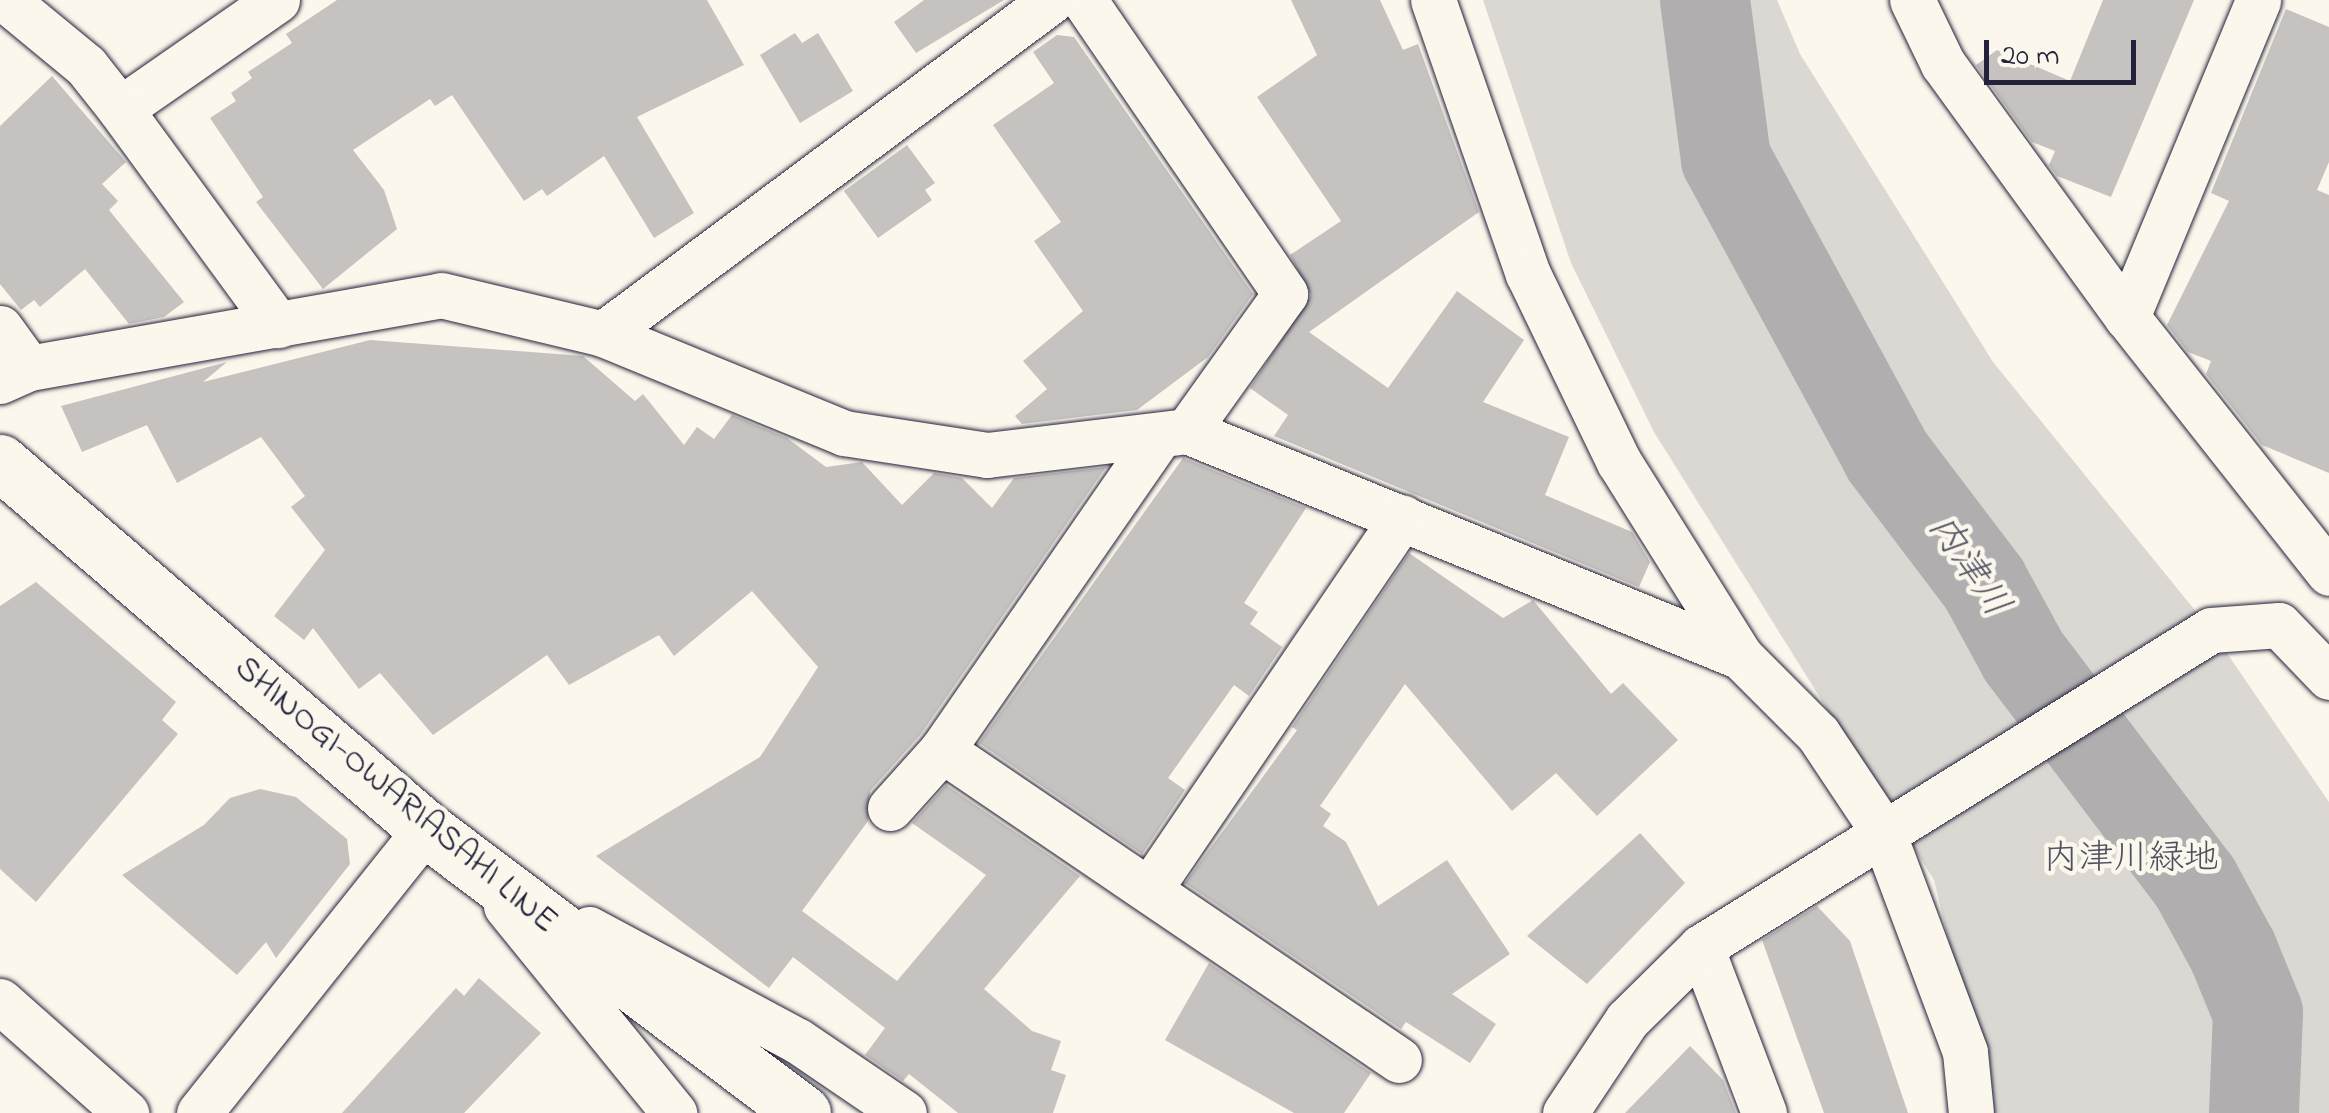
<!DOCTYPE html>
<meta charset="utf-8">
<style>
body{margin:0}
#map{position:relative;width:2329px;height:1113px;overflow:hidden;background:#fbf7ec;font-family:"Indie Flower","Klee One",sans-serif}
div>[style]{position:absolute}
.green>*{inset:0;background:#dbd8d3}
.river>*{height:90px;margin:-45px;padding:0 45px;transform-origin:45px;border-radius:45px;background:#b1aeb0}
.building>*{inset:0;background:#c6c2c0}
.roads{filter:drop-shadow(0 0 2px #22223b) drop-shadow(0 0 2px #22223b)}
.minor>*{height:45px;margin:-22.5px;padding:0 22.5px;transform-origin:22.5px;border-radius:22.5px;background:#fbf7ec}
.secondary>*{height:55px;margin:-27.5px;padding:0 27.5px;transform-origin:27.5px;border-radius:27.5px;background:#fbf7ec}
span{translate:-50% -50%;white-space:nowrap;text-align:center;line-height:1.15;-webkit-text-stroke:9px #fbf7ec;paint-order:stroke}
.street-label{font-size:35px;color:#22223b}
.park-label{font-size:35px;color:#505061}
.water-label{font-size:38px;color:#545364;font-style:italic}
.scale{position:absolute;left:1984px;top:40px;width:152px;height:45px;box-sizing:border-box;border:5px solid #22223b;border-top:0;padding-left:12px;font-size:30px;line-height:35px;white-space:nowrap;color:#22223b;-webkit-text-stroke:8px #fbf7ec;paint-order:stroke}
</style>
<div id="map">
<div class="green">
<i style="clip-path:polygon(1483px 0,1777px 0,1800px 54px,1993px 362px,2211px 630px,2329px 802px,2329px 1113px,1990px 1113px,1934px 880px,1654px 432px,1571px 263px)"></i>
</div>
<div class="river">
<i style="left:1705px;top:0;width:160px;rotate:82.5deg"></i>
<i style="left:1726px;top:159px;width:338px;rotate:61.5deg"></i>
<i style="left:1887px;top:456px;width:161px;rotate:52.8deg"></i>
<i style="left:1984px;top:584px;width:83px;rotate:61.3deg"></i>
<i style="left:2024px;top:657px;width:283px;rotate:52.8deg"></i>
<i style="left:2195px;top:882px;width:80px;rotate:61.5deg"></i>
<i style="left:2233px;top:952px;width:66px;rotate:67.7deg"></i>
<i style="left:2258px;top:1013px;width:100px;rotate:92.3deg"></i>
</div>
<div class="building">
<i style="clip-path:polygon(337px 0,707px 0,744px 65px,637px 117px,694px 213px,654px 238px,604px 156px,547px 196px,542px 189px,524px 201px,452px 95px,435px 106px,430px 99px,353px 150px,384px 190px,397px 229px,323px 289px,256px 202px,263px 197px,210px 118px,236px 101px,231px 93px,252px 78px,248px 72px,292px 43px,286px 34px)"></i>
<i style="clip-path:polygon(924px 0,1004px 0,916px 53px,894px 22px)"></i>
<i style="clip-path:polygon(1291px 0,1380px 0,1403px 50px,1418px 44px,1479px 212px,1309px 332px,1388px 388px,1457px 291px,1524px 340px,1483px 402px,1569px 437px,1545px 495px,1632px 532px,1650px 562px,1639px 587px,1274px 436px,1288px 415px,1250px 388px,1311px 295px,1290px 255px,1341px 221px,1257px 97px,1317px 55px)"></i>
<i style="clip-path:polygon(2103px 0,2194px 0,2111px 197px,2057px 176px,2049px 165px,2055px 151px,2032px 142px,1976px 65px,1997px 50px,2070px 81px)"></i>
<i style="clip-path:polygon(2286px 9px,2329px 27px,2329px 162px,2317px 190px,2329px 195px,2329px 473px,2262px 445px,2206px 374px,2211px 361px,2188px 352px,2167px 325px,2229px 201px,2211px 193px)"></i>
<i style="clip-path:polygon(795px 33px,802px 43px,818px 33px,853px 91px,800px 123px,760px 55px)"></i>
<i style="clip-path:polygon(1057px 35px,1074px 37px,1253px 294px,1208px 357px,1137px 410px,1022px 424px,1015px 416px,1047px 389px,1023px 361px,1083px 311px,1034px 241px,1061px 222px,993px 125px,1054px 83px,1033px 52px)"></i>
<i style="clip-path:polygon(52px 76px,126px 162px,102px 184px,118px 201px,109px 210px,184px 302px,164px 317px,129px 324px,85px 269px,40px 307px,34px 300px,21px 310px,0 284px,0 126px)"></i>
<i style="clip-path:polygon(907px 145px,935px 183px,925px 190px,932px 200px,878px 238px,844px 191px)"></i>
<i style="clip-path:polygon(370px 340px,583px 356px,635px 401px,643px 394px,684px 445px,697px 427px,714px 439px,732px 415px,787px 438px,826px 467px,862px 462px,902px 505px,934px 473px,962px 478px,992px 508px,1014px 478px,1106px 467px,921px 734px,870px 791px,868px 821px,802px 911px,897px 981px,986px 875px,912px 823px,946px 785px,1080px 876px,984px 989px,1032px 1031px,1061px 1041px,1051px 1070px,1066px 1075px,1053px 1113px,958px 1113px,909px 1074px,903px 1081px,865px 1055px,885px 1028px,793px 957px,769px 988px,596px 856px,760px 757px,818px 667px,752px 591px,674px 656px,659px 635px,569px 685px,547px 655px,433px 735px,380px 673px,359px 689px,313px 628px,304px 640px,274px 616px,325px 550px,291px 507px,305px 496px,261px 437px,177px 483px,147px 425px,82px 452px,61px 406px,227px 362px,203px 382px)"></i>
<i style="clip-path:polygon(1183px 458px,1306px 508px,1244px 603px,1258px 612px,1250px 624px,1282px 647px,1249px 696px,1234px 685px,1168px 778px,1185px 790px,1142px 854px,979px 743px)"></i>
<i style="clip-path:polygon(1409px 553px,1503px 618px,1533px 600px,1611px 694px,1623px 683px,1678px 740px,1597px 816px,1556px 773px,1512px 811px,1405px 684px,1320px 806px,1331px 814px,1323px 826px,1346px 842px,1378px 906px,1447px 860px,1510px 954px,1452px 994px,1496px 1024px,1470px 1063px,1406px 1022px,1401px 1029px,1185px 883px,1297px 730px,1292px 727px)"></i>
<i style="clip-path:polygon(36px 582px,176px 702px,162px 720px,178px 734px,36px 902px,0 869px,0 606px)"></i>
<i style="clip-path:polygon(260px 789px,296px 797px,347px 839px,350px 864px,276px 958px,266px 942px,237px 975px,122px 875px,204px 825px,230px 798px)"></i>
<i style="clip-path:polygon(1640px 833px,1685px 883px,1587px 984px,1527px 936px)"></i>
<i style="clip-path:polygon(1817px 906px,1850px 941px,1908px 1113px,1824px 1113px,1762px 940px)"></i>
<i style="clip-path:polygon(1209px 963px,1371px 1073px,1344px 1113px,1294px 1113px,1165px 1040px)"></i>
<i style="clip-path:polygon(479px 978px,541px 1033px,464px 1113px,342px 1113px,456px 988px,464px 996px)"></i>
<i style="clip-path:polygon(1690px 1046px,1723px 1080px,1736px 1113px,1625px 1113px)"></i>
</div>
<div class="roads">
<div class="minor">
<i style="left:6px;top:0;width:104px;rotate:39.5deg"></i>
<i style="left:86px;top:66px;width:55px;rotate:51.7deg"></i>
<i style="left:277px;top:0;width:191px;rotate:145.2deg"></i>
<i style="left:120px;top:109px;width:268px;rotate:53.8deg"></i>
<i style="left:1084px;top:0;width:356px;rotate:55.6deg"></i>
<i style="left:1285px;top:294px;width:168px;rotate:125.6deg"></i>
<i style="left:1433px;top:0;width:290px;rotate:70.9deg"></i>
<i style="left:1528px;top:274px;width:209px;rotate:64.2deg"></i>
<i style="left:1619px;top:462px;width:230px;rotate:58deg"></i>
<i style="left:1741px;top:657px;width:109px;rotate:45deg"></i>
<i style="left:1818px;top:734px;width:115px;rotate:56.3deg"></i>
<i style="left:1882px;top:830px;width:237px;rotate:69.5deg"></i>
<i style="left:1965px;top:1052px;width:61px;rotate:84.4deg"></i>
<i style="left:1912px;top:0;width:71px;rotate:64.2deg"></i>
<i style="left:1943px;top:64px;width:313px;rotate:54deg"></i>
<i style="left:2127px;top:317px;width:326px;rotate:51.7deg"></i>
<i style="left:2127px;top:317px;width:343px;rotate:-67.5deg"></i>
<i style="left:0;top:328px;width:49px;rotate:54.1deg"></i>
<i style="left:603px;top:334px;width:560px;rotate:-36.64deg"></i>
<i style="left:0;top:381px;width:32px;rotate:-24deg"></i>
<i style="left:29px;top:368px;width:418px;rotate:-10deg"></i>
<i style="left:441px;top:295px;width:167px;rotate:13.5deg"></i>
<i style="left:603px;top:334px;width:261px;rotate:22.3deg"></i>
<i style="left:844px;top:433px;width:145px;rotate:8.7deg"></i>
<i style="left:987px;top:455px;width:201px;rotate:-6.8deg"></i>
<i style="left:1187px;top:431px;width:598px;rotate:22.19deg"></i>
<i style="left:942px;top:750px;width:552px;rotate:34.15deg"></i>
<i style="left:890px;top:808px;width:78px;rotate:-48.1deg"></i>
<i style="left:942px;top:750px;width:379px;rotate:-55.3deg"></i>
<i style="left:1151px;top:887px;width:447px;rotate:-55.8deg"></i>
<i style="left:506px;top:906px;width:267px;rotate:50.9deg"></i>
<i style="left:589px;top:929px;width:237px;rotate:28.2deg"></i>
<i style="left:798px;top:1041px;width:128px;rotate:34.2deg"></i>
<i style="left:1701px;top:947px;width:178px;rotate:69.2deg"></i>
<i style="left:0;top:1001px;width:169px;rotate:41.6deg"></i>
<i style="left:199px;top:1113px;width:364px;rotate:-51.4deg"></i>
<i style="left:1565px;top:1113px;width:112px;rotate:-56.3deg"></i>
<i style="left:1627px;top:1020px;width:104px;rotate:-44.6deg"></i>
<i style="left:1701px;top:947px;width:600px;rotate:-31.86deg"></i>
<i style="left:2211px;top:630px;width:68px;rotate:-4.2deg"></i>
<i style="left:2279px;top:625px;width:72px;rotate:46.1deg"></i>
</div>
<div class="secondary">
<i style="left:0;top:462px;width:562px;rotate:40.74deg"></i>
<i style="left:426px;top:829px;width:472px;rotate:37deg"></i>
</div>
</div>
<div class="street-label">
<span style="left:395px;top:796px;rotate:40deg">SHINOGI-OWARIASAHI LINE</span>
</div>
<div class="park-label">
<span style="left:2131px;top:860px">内津川緑地</span>
</div>
<div class="water-label">
<span style="left:1967px;top:567px;rotate:56deg">内津川</span>
</div>
<div class="scale">20 m</div>
</div>
